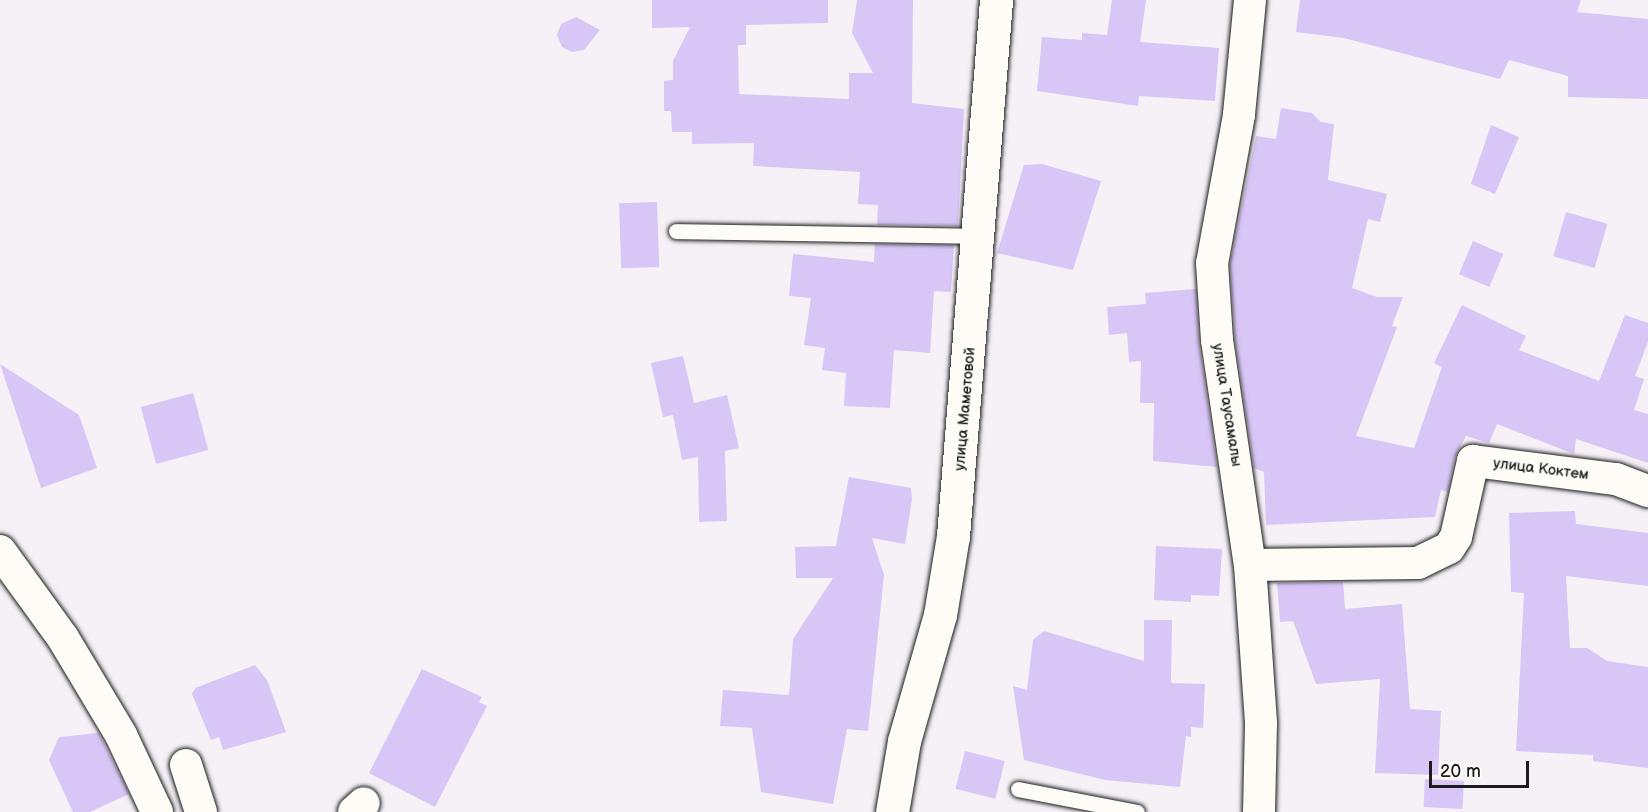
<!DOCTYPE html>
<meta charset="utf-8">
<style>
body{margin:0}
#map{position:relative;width:1648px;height:812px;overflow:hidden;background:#f6f1f7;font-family:"Balsamiq Sans",sans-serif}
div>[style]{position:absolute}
.building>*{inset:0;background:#d8c6f7;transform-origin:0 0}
.roads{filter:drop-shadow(0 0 2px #1c1c1c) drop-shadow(0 0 2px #1c1c1c)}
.service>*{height:15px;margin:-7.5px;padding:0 7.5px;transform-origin:7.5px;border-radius:7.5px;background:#fdfcf7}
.minor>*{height:32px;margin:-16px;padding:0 16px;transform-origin:16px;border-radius:16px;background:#fdfcf7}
.tertiary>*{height:33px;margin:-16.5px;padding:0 16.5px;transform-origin:16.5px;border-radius:16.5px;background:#fdfcf7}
span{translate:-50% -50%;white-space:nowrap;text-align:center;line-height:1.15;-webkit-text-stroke:4.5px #fdfcf7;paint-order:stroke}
.street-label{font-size:15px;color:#1c1c1c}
.scale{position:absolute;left:1429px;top:761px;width:100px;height:27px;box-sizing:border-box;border:3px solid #1c1c1c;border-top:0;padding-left:8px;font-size:18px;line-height:21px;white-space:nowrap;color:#1c1c1c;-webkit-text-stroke:4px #fdfcf7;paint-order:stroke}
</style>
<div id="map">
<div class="building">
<i style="clip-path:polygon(652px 0,828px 0,828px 23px,746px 25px,746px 45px,738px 45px,739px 94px,849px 99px,849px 73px,873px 73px,852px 33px,857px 0,913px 0,912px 103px,964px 109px,958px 226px,877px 225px,878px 205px,858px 204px,860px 172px,753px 166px,754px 143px,692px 144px,692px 132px,672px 132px,671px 111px,664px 111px,664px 81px,673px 80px,673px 61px,690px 27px,652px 28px)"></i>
<i style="clip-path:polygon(1112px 0,1146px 0,1140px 42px,1219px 48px,1215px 101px,1139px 96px,1138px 106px,1037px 91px,1042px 37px,1082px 40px,1082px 33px,1107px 35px)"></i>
<i style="clip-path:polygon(1300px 0,1581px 0,1577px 12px,1648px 19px,1648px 99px,1568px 97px,1568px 76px,1509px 60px,1500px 79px,1344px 38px,1296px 32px)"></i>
<i style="clip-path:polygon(576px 17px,600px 30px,584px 50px,572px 52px,562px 47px,557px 35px,561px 24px)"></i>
<i style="clip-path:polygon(1281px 108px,1312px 113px,1321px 122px,1334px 124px,1328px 180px,1387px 194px,1380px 222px,1368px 219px,1352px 288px,1377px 297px,1403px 297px,1392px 326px,1397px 327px,1356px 436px,1414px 448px,1442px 367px,1434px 363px,1462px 305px,1526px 336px,1519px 350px,1599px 381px,1625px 315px,1648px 323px,1648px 342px,1635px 376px,1644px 379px,1634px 410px,1648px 414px,1648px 463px,1576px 439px,1574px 454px,1497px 424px,1489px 443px,1466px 436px,1455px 457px,1448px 492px,1441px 490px,1435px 517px,1266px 525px,1264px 472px,1254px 468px,1235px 338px,1230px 264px,1256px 136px,1276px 139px)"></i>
<i style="clip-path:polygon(1491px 125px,1519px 137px,1495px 194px,1471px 184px)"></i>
<i style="clip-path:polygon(1042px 164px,1101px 181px,1073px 270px,997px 253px,1024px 165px)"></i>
<i style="left:657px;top:202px;width:65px;height:38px;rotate:88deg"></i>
<i style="left:1566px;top:212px;width:43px;height:46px;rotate:16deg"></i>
<i style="left:1473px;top:241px;width:33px;height:36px;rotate:23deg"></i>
<i style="clip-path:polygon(875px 244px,954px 245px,951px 292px,934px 291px,930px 353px,894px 350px,890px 408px,844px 406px,846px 373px,822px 370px,825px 348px,804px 345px,811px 298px,789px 296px,793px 254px,874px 262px)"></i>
<i style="clip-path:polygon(1196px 289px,1199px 343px,1217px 467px,1153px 461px,1154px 403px,1140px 403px,1141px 361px,1129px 362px,1127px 333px,1109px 335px,1107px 307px,1146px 304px,1145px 293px)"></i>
<i style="clip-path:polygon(683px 356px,694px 403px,727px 395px,739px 448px,725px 451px,727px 521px,699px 522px,698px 457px,682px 460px,673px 415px,663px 417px,651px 363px)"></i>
<i style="clip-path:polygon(0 364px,79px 415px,97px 468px,41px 488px)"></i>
<i style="left:193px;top:393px;width:59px;height:54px;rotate:75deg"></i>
<i style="clip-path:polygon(849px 477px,911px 488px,912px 499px,905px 544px,872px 538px,884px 575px,868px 731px,847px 729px,833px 804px,761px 792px,752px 728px,720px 726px,723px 690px,789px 695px,793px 639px,833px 578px,796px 578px,795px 547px,836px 546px)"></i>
<i style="clip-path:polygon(1575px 511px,1576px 524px,1648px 533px,1648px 586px,1566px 576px,1570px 648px,1587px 648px,1607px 661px,1648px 667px,1648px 768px,1593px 761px,1593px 755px,1516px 751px,1524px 593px,1511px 592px,1509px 513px)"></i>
<i style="clip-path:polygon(1156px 546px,1222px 549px,1219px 596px,1191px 595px,1191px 602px,1154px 600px)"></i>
<i style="clip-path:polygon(1343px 582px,1345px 609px,1402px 604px,1410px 709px,1441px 711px,1438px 775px,1375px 773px,1380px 679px,1316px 684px,1293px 621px,1280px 622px,1277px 583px)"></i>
<i style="clip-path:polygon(1144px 620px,1172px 620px,1171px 683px,1205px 684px,1203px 728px,1191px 727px,1191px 737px,1186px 736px,1180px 787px,1105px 780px,1024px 760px,1013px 686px,1027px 690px,1033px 640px,1044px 631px,1144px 661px)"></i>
<i style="clip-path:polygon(255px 665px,267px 680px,286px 732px,223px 750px,219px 737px,211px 740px,192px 694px,195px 688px)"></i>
<i style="clip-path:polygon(422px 669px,482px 697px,479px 702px,487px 706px,435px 807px,369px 773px)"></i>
<i style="clip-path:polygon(99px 733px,129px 794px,90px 812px,73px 812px,49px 760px,59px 737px)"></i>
<i style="left:965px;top:751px;width:41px;height:39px;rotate:14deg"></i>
<i style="left:1425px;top:779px;width:39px;height:28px;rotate:3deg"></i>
</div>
<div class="roads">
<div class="service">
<i style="left:676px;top:231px;width:304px;rotate:0.9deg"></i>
<i style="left:1018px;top:789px;width:121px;rotate:10.9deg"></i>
</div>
<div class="minor">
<i style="left:1250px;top:0;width:116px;rotate:95.5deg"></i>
<i style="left:1239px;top:115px;width:150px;rotate:100.3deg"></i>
<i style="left:1212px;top:263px;width:77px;rotate:86.3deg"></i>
<i style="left:1217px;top:340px;width:227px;rotate:81.7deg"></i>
<i style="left:1250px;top:565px;width:159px;rotate:86deg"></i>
<i style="left:1261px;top:724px;width:88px;rotate:91.3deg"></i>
<i style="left:0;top:551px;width:107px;rotate:54.1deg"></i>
<i style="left:63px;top:638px;width:113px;rotate:59.1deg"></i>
<i style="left:121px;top:735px;width:85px;rotate:64.9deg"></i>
<i style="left:1250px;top:565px;width:168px;rotate:-0.7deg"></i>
<i style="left:1418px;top:563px;width:34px;rotate:-26deg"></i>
<i style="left:1449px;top:548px;width:13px;rotate:-58deg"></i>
<i style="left:1456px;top:537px;width:78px;rotate:-77.4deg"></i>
<i style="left:1473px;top:461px;width:144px;rotate:7.2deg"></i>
<i style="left:1616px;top:479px;width:34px;rotate:21deg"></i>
<i style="left:186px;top:765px;width:49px;rotate:72.3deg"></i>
<i style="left:354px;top:812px;width:13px;rotate:-42deg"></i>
</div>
<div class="tertiary">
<i style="left:892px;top:812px;width:72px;rotate:-80.4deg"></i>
<i style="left:904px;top:741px;width:131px;rotate:-74.1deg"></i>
<i style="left:940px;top:615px;width:80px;rotate:-80.7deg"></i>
<i style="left:953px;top:536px;width:538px;rotate:-85.41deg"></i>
</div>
</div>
<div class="street-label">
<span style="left:1227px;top:405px;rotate:81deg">улица Таусамалы</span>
<span style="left:965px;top:409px;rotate:-85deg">улица Маметовой</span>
<span style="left:1541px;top:469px;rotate:7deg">улица Коктем</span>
</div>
<div class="scale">20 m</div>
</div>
